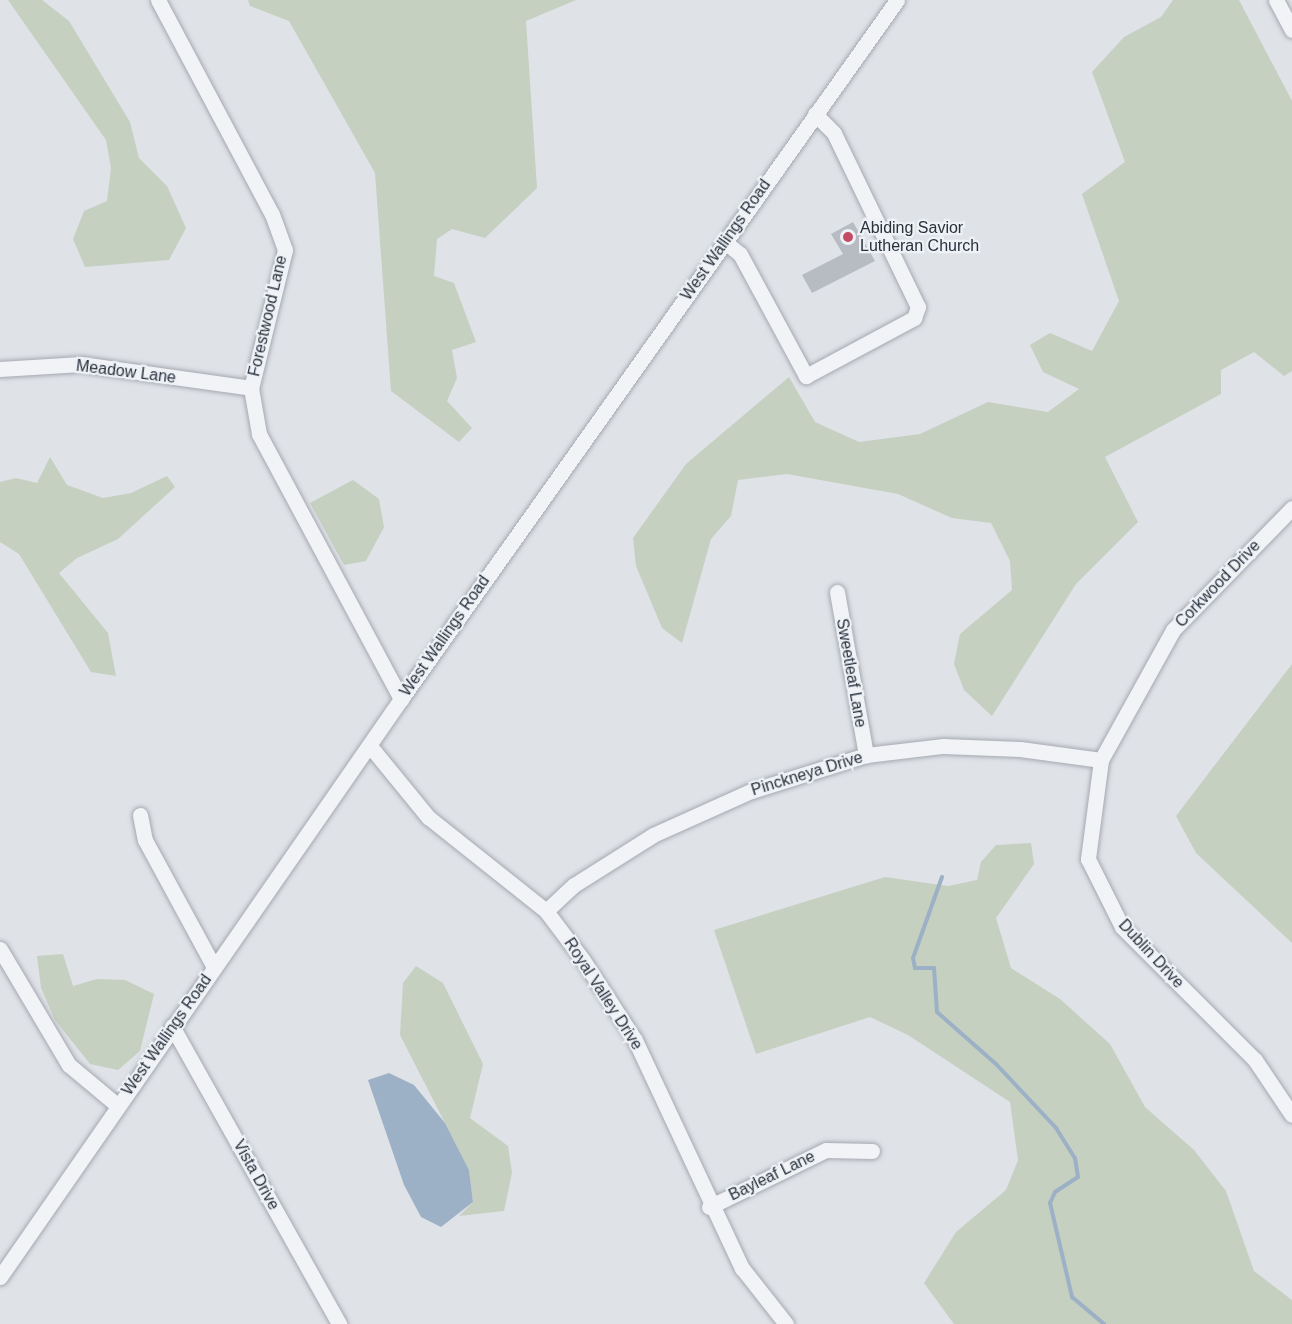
<!DOCTYPE html>
<style>
body{margin:0}
#map{position:relative;width:1292px;height:1324px;overflow:hidden;background:#dfe2e7;font-family:Arial,sans-serif}
div>[style]{position:absolute}
.green>*{inset:0;background:#c5d0c1}
.water>*{inset:0;background:#9cb1c5}
.stream>*{height:4px;margin:-2px;padding:0 2px;transform-origin:2px;border-radius:2px;background:#9cb1c5}
.building>*{inset:0;background:#b7bcc3}
.roads{filter:drop-shadow(0 0 2px #a5a9b1) drop-shadow(0 0 2px #a5a9b1)}
.minor>*{height:15px;margin:-7.5px;padding:0 7.5px;transform-origin:7.5px;border-radius:7.5px;background:#f1f3f6}
.dots>*{width:16px;height:16px;translate:-50% -50%;box-sizing:border-box;border:3px solid #eef1f5;border-radius:50%}
span{translate:-50% -50%;white-space:nowrap;text-align:center;line-height:1.15;-webkit-text-stroke:4.5px #eef1f5;paint-order:stroke}
.poi-label{font-size:16px;color:#29313d}
.left{translate:0 -50%;text-align:left}
.street-label{font-size:16px;color:#29313d}
</style>
<div id="map">
<div class="green">
<i style="clip-path:polygon(8px 0,42px 0,69px 21px,130px 122px,139px 158px,167px 186px,186px 228px,169px 260px,85px 267px,73px 239px,84px 211px,107px 201px,111px 168px,106px 140px)"></i>
<i style="clip-path:polygon(248px 0,576px 0,526px 21px,537px 188px,485px 238px,452px 229px,437px 239px,434px 276px,454px 283px,476px 342px,452px 350px,457px 378px,447px 401px,472px 428px,459px 442px,391px 391px,375px 173px,289px 21px,250px 6px)"></i>
<i style="clip-path:polygon(1173px 0,1239px 0,1292px 101px,1292px 371px,1284px 376px,1254px 352px,1221px 370px,1221px 394px,1105px 457px,1138px 522px,1076px 584px,992px 716px,964px 690px,954px 664px,960px 634px,1012px 590px,1010px 561px,991px 523px,952px 518px,898px 494px,787px 474px,738px 480px,731px 516px,711px 539px,682px 643px,662px 628px,636px 566px,633px 538px,686px 464px,789px 377px,815px 422px,859px 442px,920px 434px,988px 402px,1048px 412px,1079px 389px,1043px 372px,1030px 345px,1050px 333px,1092px 351px,1119px 301px,1082px 194px,1125px 162px,1092px 72px,1124px 37px,1161px 17px)"></i>
<i style="clip-path:polygon(50px 457px,67px 485px,103px 498px,131px 493px,167px 476px,175px 487px,118px 539px,77px 558px,59px 573px,108px 633px,116px 676px,91px 672px,19px 554px,0 542px,0 482px,16px 478px,37px 483px)"></i>
<i style="clip-path:polygon(353px 480px,379px 499px,384px 527px,366px 561px,344px 565px,310px 503px)"></i>
<i style="clip-path:polygon(1292px 664px,1292px 943px,1196px 853px,1176px 816px)"></i>
<i style="clip-path:polygon(1031px 843px,1034px 864px,996px 918px,1011px 968px,1060px 999px,1110px 1044px,1145px 1107px,1194px 1150px,1226px 1191px,1254px 1271px,1292px 1300px,1292px 1324px,954px 1324px,924px 1283px,956px 1232px,1006px 1190px,1018px 1160px,1010px 1102px,908px 1035px,870px 1017px,756px 1054px,714px 930px,885px 877px,948px 886px,977px 880px,981px 862px,996px 845px)"></i>
<i style="clip-path:polygon(63px 954px,73px 986px,97px 979px,125px 980px,154px 994px,140px 1051px,118px 1070px,90px 1064px,55px 1020px,41px 988px,37px 956px)"></i>
<i style="clip-path:polygon(416px 966px,443px 983px,483px 1064px,470px 1118px,508px 1146px,512px 1173px,504px 1211px,459px 1216px,473px 1202px,469px 1170px,400px 1035px,403px 983px)"></i>
</div>
<div class="water">
<i style="clip-path:polygon(389px 1073px,414px 1085px,445px 1123px,469px 1170px,473px 1202px,441px 1227px,421px 1217px,404px 1185px,368px 1080px)"></i>
</div>
<div class="stream">
<i style="left:942px;top:877px;width:86px;rotate:109.7deg"></i>
<i style="left:913px;top:958px;width:10px;rotate:79deg"></i>
<i style="left:915px;top:968px;width:19px"></i>
<i style="left:934px;top:968px;width:44px;rotate:86.1deg"></i>
<i style="left:937px;top:1012px;width:79px;rotate:41.4deg"></i>
<i style="left:996px;top:1064px;width:88px;rotate:46.8deg"></i>
<i style="left:1056px;top:1128px;width:36px;rotate:58deg"></i>
<i style="left:1075px;top:1158px;width:19px;rotate:81deg"></i>
<i style="left:1078px;top:1177px;width:27px;rotate:147deg"></i>
<i style="left:1055px;top:1192px;width:12px;rotate:114deg"></i>
<i style="left:1050px;top:1203px;width:97px;rotate:76.8deg"></i>
<i style="left:1072px;top:1297px;width:42px;rotate:40.2deg"></i>
</div>
<div class="building">
<i style="clip-path:polygon(853px 222px,875px 261px,812px 293px,802px 275px,843px 254px,831px 234px)"></i>
</div>
<div class="roads">
<div class="minor">
<i style="left:158px;top:0;width:242px;rotate:62deg"></i>
<i style="left:272px;top:214px;width:38px;rotate:70deg"></i>
<i style="left:285px;top:250px;width:142px;rotate:103.8deg"></i>
<i style="left:251px;top:388px;width:47px;rotate:80.1deg"></i>
<i style="left:259px;top:434px;width:301px;rotate:61.8deg"></i>
<i style="left:1276px;top:0;width:34px;rotate:62deg"></i>
<i style="left:725px;top:242px;width:19px;rotate:39deg"></i>
<i style="left:740px;top:254px;width:139px;rotate:61.6deg"></i>
<i style="left:806px;top:376px;width:123px;rotate:-28.2deg"></i>
<i style="left:914px;top:318px;width:12px;rotate:-70deg"></i>
<i style="left:918px;top:307px;width:193px;rotate:-115.8deg"></i>
<i style="left:834px;top:133px;width:27px;rotate:-135deg"></i>
<i style="left:0;top:369px;width:81px;rotate:-3.5deg"></i>
<i style="left:81px;top:364px;width:172px;rotate:8deg"></i>
<i style="left:1292px;top:508px;width:170px;rotate:134.3deg"></i>
<i style="left:1173px;top:630px;width:149px;rotate:119deg"></i>
<i style="left:1101px;top:760px;width:100px;rotate:97.5deg"></i>
<i style="left:1088px;top:859px;width:76px;rotate:63.4deg"></i>
<i style="left:1122px;top:927px;width:188px;rotate:45deg"></i>
<i style="left:1255px;top:1060px;width:66px;rotate:56.1deg"></i>
<i style="left:837px;top:592px;width:166px;rotate:79.9deg"></i>
<i style="left:370px;top:746px;width:92px;rotate:50.8deg"></i>
<i style="left:428px;top:817px;width:151px;rotate:38.5deg"></i>
<i style="left:546px;top:911px;width:61px;rotate:52.9deg"></i>
<i style="left:583px;top:960px;width:95px;rotate:57deg"></i>
<i style="left:635px;top:1040px;width:252px;rotate:64.9deg"></i>
<i style="left:742px;top:1268px;width:71px;rotate:51.8deg"></i>
<i style="left:140px;top:815px;width:25px;rotate:79deg"></i>
<i style="left:145px;top:840px;width:145px;rotate:61.5deg"></i>
<i style="left:546px;top:911px;width:38px;rotate:-43deg"></i>
<i style="left:574px;top:885px;width:93px;rotate:-32.3deg"></i>
<i style="left:653px;top:835px;width:107px;rotate:-24.2deg"></i>
<i style="left:751px;top:791px;width:121px;rotate:-17.4deg"></i>
<i style="left:866px;top:755px;width:78px;rotate:-6.7deg"></i>
<i style="left:943px;top:746px;width:77px;rotate:2.2deg"></i>
<i style="left:1020px;top:749px;width:82px;rotate:7.7deg"></i>
<i style="left:0;top:949px;width:135px;rotate:59.3deg"></i>
<i style="left:69px;top:1065px;width:64px;rotate:39.9deg"></i>
<i style="left:172px;top:1026px;width:342px;rotate:60.7deg"></i>
<i style="left:709px;top:1207px;width:130px;rotate:-26deg"></i>
<i style="left:826px;top:1150px;width:46px;rotate:1.2deg"></i>
<i style="left:0;top:1277px;width:703px;rotate:-55.25deg"></i>
<i style="left:401px;top:699px;width:857px;rotate:-54.64deg"></i>
</div>
</div>
<div class="dots">
<i style="left:848px;top:237px;background:#c34c63"></i>
</div>
<div class="poi-label">
<span class="left" style="left:860px;top:237px">Abiding Savior<br>Lutheran Church</span>
</div>
<div class="street-label">
<span style="left:726px;top:240px;rotate:-55deg">West Wallings Road</span>
<span style="left:268px;top:316px;rotate:-77deg">Forestwood Lane</span>
<span style="left:126px;top:372px;rotate:7deg">Meadow Lane</span>
<span style="left:1218px;top:584px;rotate:-46deg">Corkwood Drive</span>
<span style="left:445px;top:636px;rotate:-55deg">West Wallings Road</span>
<span style="left:851px;top:673px;rotate:80deg">Sweetleaf Lane</span>
<span style="left:807px;top:774px;rotate:-17deg">Pinckneya Drive</span>
<span style="left:1151px;top:954px;rotate:47deg">Dublin Drive</span>
<span style="left:603px;top:994px;rotate:57deg">Royal Valley Drive</span>
<span style="left:167px;top:1035px;rotate:-55deg">West Wallings Road</span>
<span style="left:256px;top:1175px;rotate:61deg">Vista Drive</span>
<span style="left:772px;top:1176px;rotate:-26deg">Bayleaf Lane</span>
</div>
</div>
